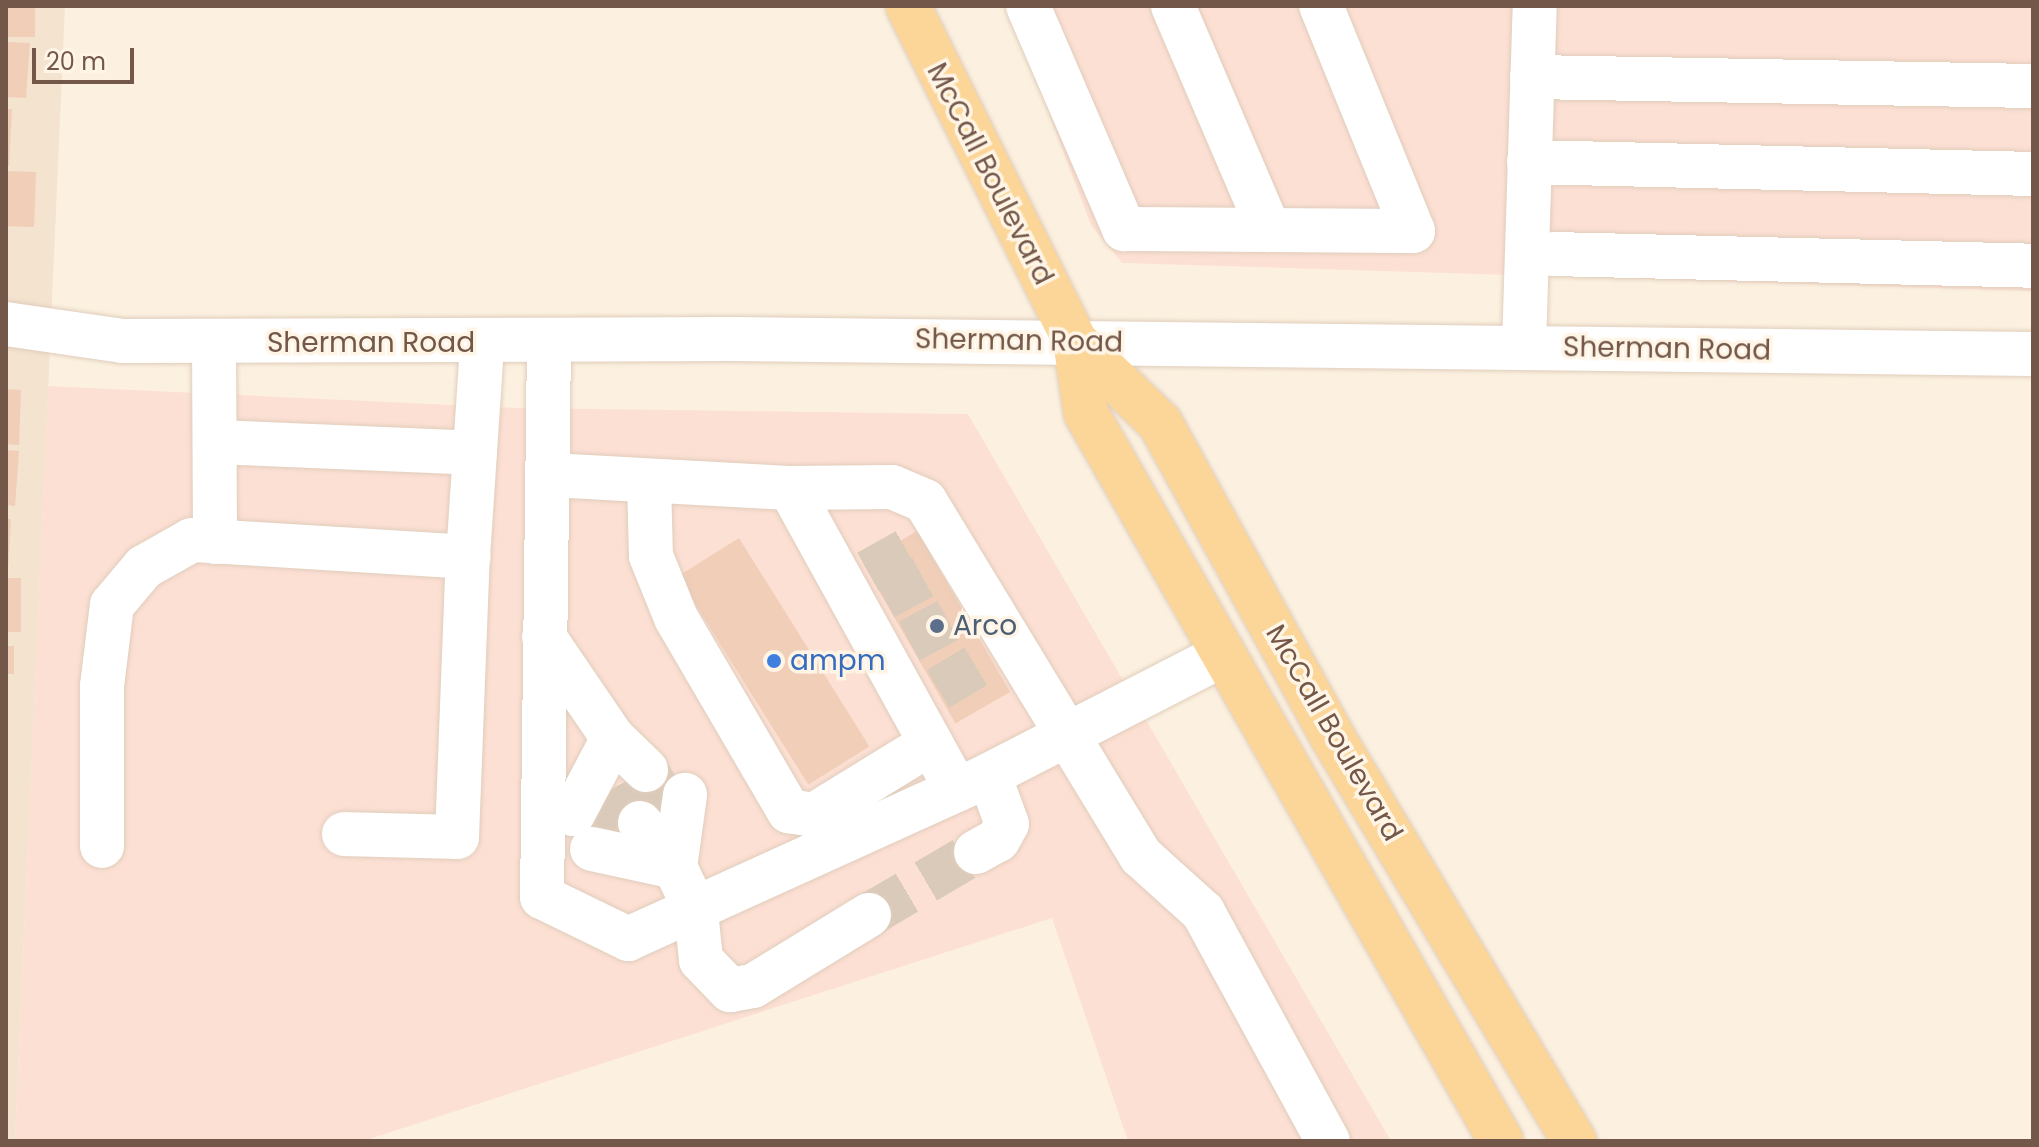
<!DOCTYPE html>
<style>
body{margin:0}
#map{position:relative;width:2039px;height:1147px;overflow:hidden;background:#fcf1e0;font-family:Poppins,sans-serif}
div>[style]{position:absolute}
.residential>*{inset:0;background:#f4e3cf}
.commercial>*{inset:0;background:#fde0d4}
.building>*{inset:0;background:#f1ceb8;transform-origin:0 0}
.minor-tunnel>*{height:44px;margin-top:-22px;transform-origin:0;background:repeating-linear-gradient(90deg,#dacaba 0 44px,transparent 0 66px)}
.roads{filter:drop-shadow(0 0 2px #e0cdbc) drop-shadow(0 0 2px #e0cdbc)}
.minor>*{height:44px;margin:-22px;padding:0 22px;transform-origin:22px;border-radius:22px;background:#fff}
.major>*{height:44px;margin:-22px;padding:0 22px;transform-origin:22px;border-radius:22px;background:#fbd698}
.dots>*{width:22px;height:22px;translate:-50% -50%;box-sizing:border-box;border:4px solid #fff5e6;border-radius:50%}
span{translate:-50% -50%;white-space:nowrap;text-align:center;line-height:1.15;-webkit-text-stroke:7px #fff5e6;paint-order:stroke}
.street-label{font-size:28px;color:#735748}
.service-label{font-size:28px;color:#4e5e75}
.left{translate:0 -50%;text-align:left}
.shop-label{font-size:28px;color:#366cbe}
.frame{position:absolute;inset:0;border:8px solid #735748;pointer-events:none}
.scale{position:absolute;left:32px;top:48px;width:102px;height:36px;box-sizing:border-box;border:4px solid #735748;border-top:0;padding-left:10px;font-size:24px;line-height:28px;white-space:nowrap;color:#735748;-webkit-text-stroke:6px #fff5e6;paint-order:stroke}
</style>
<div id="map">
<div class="residential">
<i style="clip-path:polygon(6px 6px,65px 6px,15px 1141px,6px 1141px)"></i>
</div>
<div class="commercial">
<i style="clip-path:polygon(1008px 6px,2033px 6px,2033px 291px,1122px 263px,1091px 225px)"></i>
<i style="clip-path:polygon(48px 386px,516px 408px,968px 414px,1391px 1141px,1128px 1141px,1052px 918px,363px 1141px,15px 1141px)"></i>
</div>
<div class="building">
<i style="left:6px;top:6px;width:29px;height:31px"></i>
<i style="clip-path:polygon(6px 42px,30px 43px,26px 98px,6px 97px)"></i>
<i style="clip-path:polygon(6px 109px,12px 109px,9px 166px,6px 165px)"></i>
<i style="left:6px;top:171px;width:30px;height:55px;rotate:2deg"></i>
<i style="clip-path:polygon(6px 389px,21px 390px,19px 445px,6px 444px)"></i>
<i style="clip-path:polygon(6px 450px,19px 451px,15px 506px,6px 505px)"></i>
<i style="clip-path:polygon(6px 519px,11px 519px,8px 569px,6px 569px)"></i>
<i style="left:917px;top:531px;width:186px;height:63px;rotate:60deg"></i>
<i style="left:739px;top:538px;width:246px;height:72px;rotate:58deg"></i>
<i style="left:6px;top:578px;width:15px;height:54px"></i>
<i style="left:6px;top:646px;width:8px;height:28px"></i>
</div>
<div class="minor-tunnel">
<i style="left:868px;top:572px;width:63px;rotate:-29.4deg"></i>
<i style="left:884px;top:598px;width:63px;rotate:-28.6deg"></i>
<i style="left:909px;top:641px;width:62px;rotate:-27.8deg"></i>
<i style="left:938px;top:689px;width:62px;rotate:-31.1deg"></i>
<i style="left:646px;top:770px;width:42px;rotate:58.6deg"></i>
<i style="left:619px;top:785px;width:43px;rotate:61.1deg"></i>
<i style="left:589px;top:805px;width:41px;rotate:60.9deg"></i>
<i style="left:869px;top:915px;width:124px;rotate:-30.5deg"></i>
</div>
<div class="roads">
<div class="minor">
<i style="left:1028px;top:6px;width:243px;rotate:66.7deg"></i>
<i style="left:1124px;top:229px;width:289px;rotate:0.4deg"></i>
<i style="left:1413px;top:231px;width:243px;rotate:-112.2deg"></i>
<i style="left:1173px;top:6px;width:244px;rotate:66.8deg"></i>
<i style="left:1532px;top:77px;width:501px;rotate:1.03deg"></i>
<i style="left:1529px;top:162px;width:504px;rotate:1.36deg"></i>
<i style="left:1553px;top:254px;width:480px;rotate:1.4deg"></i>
<i style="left:6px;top:324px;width:117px;rotate:8.3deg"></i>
<i style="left:122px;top:341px;width:610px;rotate:-0.19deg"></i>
<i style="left:732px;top:339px;width:1301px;rotate:0.66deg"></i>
<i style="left:214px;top:342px;width:200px;rotate:89.7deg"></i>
<i style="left:549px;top:343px;width:554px;rotate:90.72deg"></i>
<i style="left:542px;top:897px;width:96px;rotate:26deg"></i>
<i style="left:628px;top:939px;width:397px;rotate:-24.4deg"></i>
<i style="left:989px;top:775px;width:262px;rotate:-27.2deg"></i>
<i style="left:1524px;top:347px;width:341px;rotate:-88.2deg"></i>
<i style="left:215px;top:442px;width:260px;rotate:2.4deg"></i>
<i style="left:550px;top:475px;width:240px;rotate:3.1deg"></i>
<i style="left:790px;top:488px;width:345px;rotate:61.1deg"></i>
<i style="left:649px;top:481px;width:75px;rotate:88.5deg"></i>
<i style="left:651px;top:556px;width:67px;rotate:68deg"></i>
<i style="left:676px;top:618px;width:224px;rotate:59.7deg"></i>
<i style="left:789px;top:811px;width:25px;rotate:9deg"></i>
<i style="left:814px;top:815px;width:137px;rotate:-31.6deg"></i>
<i style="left:790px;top:488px;width:102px;rotate:-0.6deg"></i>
<i style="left:892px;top:487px;width:36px;rotate:23deg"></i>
<i style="left:925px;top:501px;width:416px;rotate:58.7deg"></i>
<i style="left:1141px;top:856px;width:84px;rotate:42.1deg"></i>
<i style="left:1203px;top:912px;width:261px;rotate:61.4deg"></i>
<i style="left:544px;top:637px;width:122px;rotate:55.7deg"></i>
<i style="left:613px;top:738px;width:46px;rotate:44.1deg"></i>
<i style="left:573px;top:814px;width:86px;rotate:-62.2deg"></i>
<i style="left:640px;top:823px;width:56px;rotate:51.5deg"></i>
<i style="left:675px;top:867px;width:49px;rotate:64.5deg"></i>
<i style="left:696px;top:911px;width:49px;rotate:84.2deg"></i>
<i style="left:701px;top:960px;width:42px;rotate:46deg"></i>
<i style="left:730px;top:990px;width:23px;rotate:-10deg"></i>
<i style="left:753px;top:986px;width:136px;rotate:-31.5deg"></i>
<i style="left:344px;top:834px;width:113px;rotate:1.5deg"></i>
<i style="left:457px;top:837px;width:280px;rotate:-87.8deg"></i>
<i style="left:102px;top:846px;width:160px;rotate:-90deg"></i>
<i style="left:102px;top:686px;width:82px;rotate:-83deg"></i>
<i style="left:112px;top:605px;width:50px;rotate:-49.9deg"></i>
<i style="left:144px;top:567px;width:55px;rotate:-29.4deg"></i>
<i style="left:192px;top:540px;width:277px;rotate:3.5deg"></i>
<i style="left:468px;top:557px;width:213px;rotate:-86.2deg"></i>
<i style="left:592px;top:849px;width:85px;rotate:12.2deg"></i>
<i style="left:976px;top:852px;width:25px;rotate:-29deg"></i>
<i style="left:998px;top:840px;width:18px;rotate:-61deg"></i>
<i style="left:1007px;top:824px;width:52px;rotate:-110.2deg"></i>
<i style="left:675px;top:867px;width:73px;rotate:-82.1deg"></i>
</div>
<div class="major">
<i style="left:908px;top:6px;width:374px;rotate:63.5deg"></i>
<i style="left:1075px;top:341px;width:118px;rotate:44deg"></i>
<i style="left:1160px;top:423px;width:359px;rotate:61.2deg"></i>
<i style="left:1333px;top:738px;width:470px;rotate:59.1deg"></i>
<i style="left:1075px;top:341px;width:73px;rotate:81.3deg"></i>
<i style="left:1086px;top:413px;width:838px;rotate:60.31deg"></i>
</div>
</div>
<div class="dots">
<i style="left:937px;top:626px;background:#5c6f8a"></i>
<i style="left:774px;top:661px;background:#3f7fe0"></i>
</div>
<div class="street-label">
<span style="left:990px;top:174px;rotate:63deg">McCall Boulevard</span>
<span style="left:1019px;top:341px;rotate:1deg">Sherman Road</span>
<span style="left:371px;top:343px">Sherman Road</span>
<span style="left:1667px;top:349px;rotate:1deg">Sherman Road</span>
<span style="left:1334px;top:733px;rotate:60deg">McCall Boulevard</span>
</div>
<div class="service-label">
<span class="left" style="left:953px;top:626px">Arco</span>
</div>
<div class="shop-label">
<span class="left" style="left:790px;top:661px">ampm</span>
</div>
<div class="frame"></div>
<div class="scale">20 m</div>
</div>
